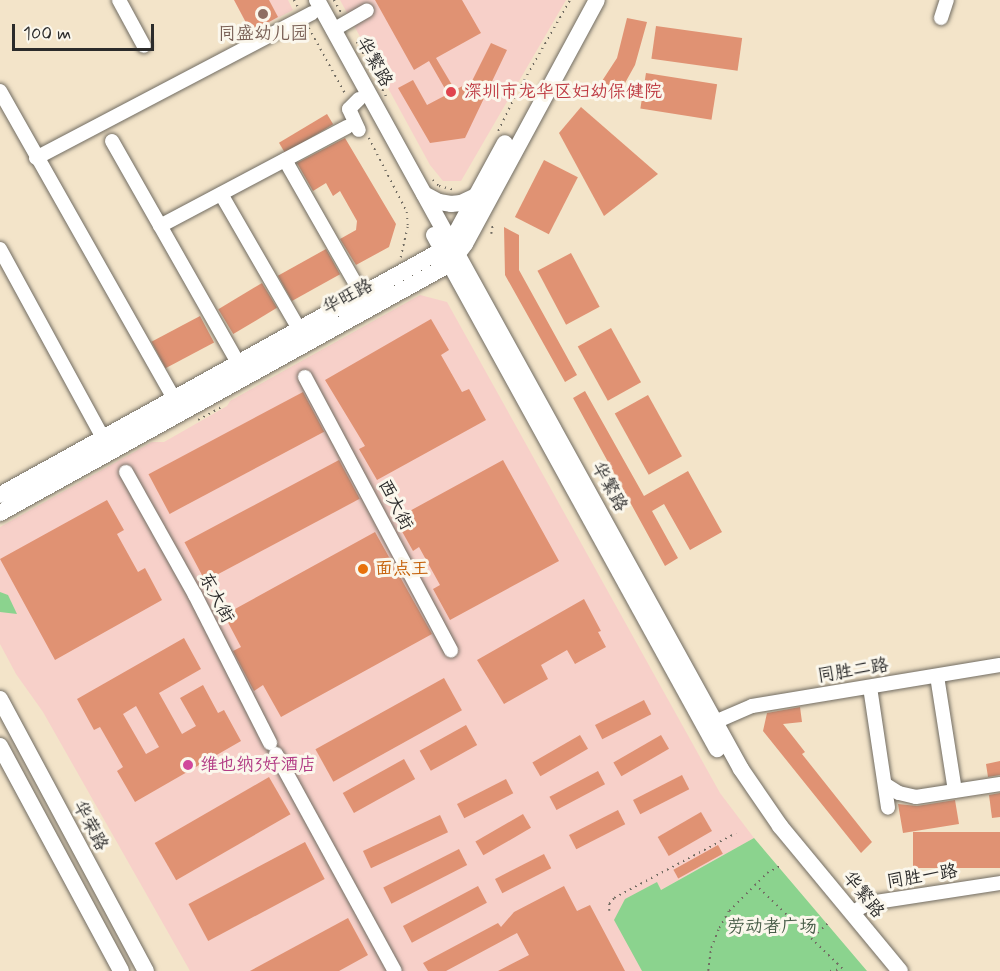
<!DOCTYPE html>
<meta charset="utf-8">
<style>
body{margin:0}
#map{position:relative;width:1000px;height:971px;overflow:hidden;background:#f3e4c9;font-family:Mynerve,"LXGW WenKai TC",sans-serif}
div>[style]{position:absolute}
.built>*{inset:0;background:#f7d0c9}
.green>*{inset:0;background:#8bd38e}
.building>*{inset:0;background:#e09273;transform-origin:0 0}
.path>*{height:1.5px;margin-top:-0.75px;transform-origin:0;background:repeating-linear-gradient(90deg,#716c62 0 1.5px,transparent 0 6px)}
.roads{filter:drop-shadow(0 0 2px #716c62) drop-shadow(0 0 2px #716c62)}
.minor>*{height:14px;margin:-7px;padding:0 7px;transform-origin:7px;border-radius:7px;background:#fff}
.major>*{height:16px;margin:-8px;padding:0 8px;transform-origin:8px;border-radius:8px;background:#fff}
.dots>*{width:16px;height:16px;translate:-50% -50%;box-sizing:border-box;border:3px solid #fbf7ec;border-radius:50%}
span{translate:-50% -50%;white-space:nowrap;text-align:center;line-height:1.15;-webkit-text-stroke:6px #fbf7ec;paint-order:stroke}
.education-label{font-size:18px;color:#785e54}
.street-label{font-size:18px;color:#2b2b2b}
.health-label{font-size:18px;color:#be3a42}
.left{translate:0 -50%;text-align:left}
.food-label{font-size:18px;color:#c56008}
.hotel-label{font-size:18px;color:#b23c85}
.park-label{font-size:18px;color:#485d49}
.scale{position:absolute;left:12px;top:24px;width:142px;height:27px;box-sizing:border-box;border:3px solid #2b2b2b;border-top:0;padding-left:8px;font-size:18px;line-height:21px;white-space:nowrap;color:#2b2b2b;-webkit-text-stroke:4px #fbf7ec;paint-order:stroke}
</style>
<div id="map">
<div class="built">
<i style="clip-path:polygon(234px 0,288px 0,293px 10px,251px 32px)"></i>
<i style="clip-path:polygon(340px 0,566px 0,461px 181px,443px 181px,430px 165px)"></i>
<i style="clip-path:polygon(420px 295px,447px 302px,720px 793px,754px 838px,661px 890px,657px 882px,640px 964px,642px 971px,190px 971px,43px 712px,16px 674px,0 644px,0 527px,152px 442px,164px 442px,227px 406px,230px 401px)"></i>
</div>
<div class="green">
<i style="clip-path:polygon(0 592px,8px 595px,17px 614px,0 612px)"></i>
<i style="clip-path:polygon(754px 838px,867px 971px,642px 971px,614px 920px,625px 899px,657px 882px,661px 890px)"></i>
</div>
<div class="building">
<i style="clip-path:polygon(234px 0,269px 0,278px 17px,251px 32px)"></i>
<i style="clip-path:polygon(375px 0,462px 0,481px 33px,436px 58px,455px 90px,472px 81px,491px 43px,507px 50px,465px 138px,430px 143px,398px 88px,413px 80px,427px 105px,448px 94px,429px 61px,414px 70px)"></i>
<i style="clip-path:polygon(627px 18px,647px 22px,635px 65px,620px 92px,602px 81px,617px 58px)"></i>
<i style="left:656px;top:26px;width:87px;height:33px;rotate:8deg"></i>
<i style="left:646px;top:73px;width:72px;height:36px;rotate:9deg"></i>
<i style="clip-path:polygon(581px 107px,658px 174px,604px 216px,559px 133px)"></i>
<i style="left:327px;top:114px;width:12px;height:56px;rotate:59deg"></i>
<i style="clip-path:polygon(345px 138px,396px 224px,389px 247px,356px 265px,340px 239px,356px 230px,357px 221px,340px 191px,333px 196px,326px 183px,313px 191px,297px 163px)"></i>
<i style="left:544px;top:160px;width:38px;height:64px;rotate:27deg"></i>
<i style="clip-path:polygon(504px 227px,519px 235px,519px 270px,577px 375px,565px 382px,505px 275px)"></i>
<i style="left:326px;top:249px;width:29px;height:55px;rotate:61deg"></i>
<i style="left:571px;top:253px;width:61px;height:38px;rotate:62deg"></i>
<i style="left:262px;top:283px;width:29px;height:51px;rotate:59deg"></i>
<i style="left:200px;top:316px;width:30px;height:55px;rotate:62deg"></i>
<i style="clip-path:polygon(431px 319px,449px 350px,441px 355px,462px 392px,469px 389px,486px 420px,377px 480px,359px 449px,365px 446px,325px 380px)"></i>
<i style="left:611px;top:328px;width:62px;height:38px;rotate:61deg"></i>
<i style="clip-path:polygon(585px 391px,644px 496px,688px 471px,722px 532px,690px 550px,664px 504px,652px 511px,678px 558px,665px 566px,573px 398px)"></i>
<i style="left:303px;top:392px;width:45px;height:175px;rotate:62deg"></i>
<i style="left:648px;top:395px;width:70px;height:38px;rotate:61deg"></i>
<i style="left:339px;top:460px;width:44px;height:175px;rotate:62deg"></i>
<i style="clip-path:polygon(503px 460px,559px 561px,450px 620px,433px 589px,440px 585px,419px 547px,413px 551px,395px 519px)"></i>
<i style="clip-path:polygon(107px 500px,124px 530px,117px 534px,138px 572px,145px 568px,162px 600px,55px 660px,0 559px)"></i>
<i style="clip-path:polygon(375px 532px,432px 634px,281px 717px,263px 685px,254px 691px,233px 651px,241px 647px,224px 615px)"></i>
<i style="clip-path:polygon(584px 599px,601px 631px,598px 632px,606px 647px,575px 664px,567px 650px,541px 665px,548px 679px,504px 704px,477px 660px)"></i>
<i style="clip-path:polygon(evenodd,184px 638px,201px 669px,159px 693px,182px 734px,196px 726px,180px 698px,203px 685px,218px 713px,224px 710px,241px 741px,135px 802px,117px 771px,123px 767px,100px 727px,94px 730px,77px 699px,184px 638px,136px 706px,159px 747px,146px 754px,123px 714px,136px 706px)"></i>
<i style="left:444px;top:678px;width:37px;height:147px;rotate:61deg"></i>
<i style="left:644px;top:700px;width:16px;height:55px;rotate:63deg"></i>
<i style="clip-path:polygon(800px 707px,802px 722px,783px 724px,805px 752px,802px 754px,872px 842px,861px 853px,763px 731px,767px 713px)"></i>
<i style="left:466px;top:725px;width:23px;height:53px;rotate:61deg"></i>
<i style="left:580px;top:735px;width:16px;height:55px;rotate:60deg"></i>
<i style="left:661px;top:735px;width:16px;height:55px;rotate:60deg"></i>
<i style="left:404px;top:759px;width:23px;height:70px;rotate:61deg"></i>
<i style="clip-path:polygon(1000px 761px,1000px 775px,988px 777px,986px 764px)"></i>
<i style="left:598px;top:771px;width:15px;height:55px;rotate:62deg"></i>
<i style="left:682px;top:775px;width:16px;height:55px;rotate:63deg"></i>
<i style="left:269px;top:777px;width:43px;height:132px;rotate:60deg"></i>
<i style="left:506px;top:779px;width:16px;height:55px;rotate:63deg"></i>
<i style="clip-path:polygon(1000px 793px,1000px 817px,992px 818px,989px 795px)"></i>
<i style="clip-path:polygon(955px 800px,959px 824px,903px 833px,898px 804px,917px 806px)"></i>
<i style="left:618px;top:810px;width:16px;height:55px;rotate:63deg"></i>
<i style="left:701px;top:812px;width:22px;height:50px;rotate:60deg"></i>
<i style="left:523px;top:814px;width:16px;height:55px;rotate:60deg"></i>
<i style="left:440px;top:815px;width:19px;height:85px;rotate:65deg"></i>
<i style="left:1000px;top:832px;width:36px;height:87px;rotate:90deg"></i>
<i style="left:305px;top:842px;width:42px;height:132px;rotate:62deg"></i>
<i style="left:718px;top:845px;width:10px;height:51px;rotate:61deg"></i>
<i style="left:459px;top:849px;width:18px;height:85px;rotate:63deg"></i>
<i style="left:544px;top:854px;width:16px;height:55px;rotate:63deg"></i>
<i style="left:478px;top:886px;width:19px;height:85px;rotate:62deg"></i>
<i style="clip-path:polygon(564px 886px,577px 911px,590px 905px,625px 971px,498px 971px,529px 955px,517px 933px,446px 971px,428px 971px,423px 963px,498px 923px,501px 927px,514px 912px)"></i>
<i style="clip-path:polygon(348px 918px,368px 955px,339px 971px,250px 971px)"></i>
</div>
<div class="path">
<i style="left:294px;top:0;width:8px;rotate:60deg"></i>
<i style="left:334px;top:0;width:14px;rotate:60deg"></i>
<i style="left:309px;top:28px;width:77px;rotate:61.1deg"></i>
<i style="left:357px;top:42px;width:64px;rotate:61.8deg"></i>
<i style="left:498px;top:131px;width:39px;rotate:-64deg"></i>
<i style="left:515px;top:96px;width:111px;rotate:-60.2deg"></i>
<i style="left:369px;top:138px;width:83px;rotate:62.8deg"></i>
<i style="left:407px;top:212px;width:15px;rotate:86deg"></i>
<i style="left:408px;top:227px;width:32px;rotate:103deg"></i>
<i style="left:433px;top:180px;width:8px;rotate:45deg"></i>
<i style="left:439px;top:186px;width:16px;rotate:14deg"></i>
<i style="left:491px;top:234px;width:11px;rotate:-80deg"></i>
<i style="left:198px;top:420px;width:29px;rotate:-29deg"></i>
<i style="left:755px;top:884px;width:125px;rotate:44deg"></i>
<i style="left:609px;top:911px;width:7px;rotate:-90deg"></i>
<i style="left:609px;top:904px;width:8px;rotate:-50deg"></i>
<i style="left:614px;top:898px;width:138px;rotate:-28deg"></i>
<i style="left:813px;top:937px;width:21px;rotate:-43deg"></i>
<i style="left:708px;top:971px;width:23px;rotate:-83deg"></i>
<i style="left:711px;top:948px;width:22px;rotate:-68deg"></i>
<i style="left:719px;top:928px;width:20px;rotate:-60deg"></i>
<i style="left:729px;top:911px;width:54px;rotate:-45deg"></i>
<i style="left:767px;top:873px;width:15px;rotate:-28deg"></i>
<i style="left:830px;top:971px;width:11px;rotate:-10deg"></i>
</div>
<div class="roads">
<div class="minor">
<i style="left:119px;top:0;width:52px;rotate:61.5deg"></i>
<i style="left:941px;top:18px;width:19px;rotate:-72deg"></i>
<i style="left:333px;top:30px;width:39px;rotate:-30deg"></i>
<i style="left:0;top:91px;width:354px;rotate:60.5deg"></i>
<i style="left:359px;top:99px;width:14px;rotate:135deg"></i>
<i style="left:349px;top:109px;width:23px;rotate:65deg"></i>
<i style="left:112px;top:141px;width:255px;rotate:60.4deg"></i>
<i style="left:36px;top:158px;width:312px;rotate:-27.7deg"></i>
<i style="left:285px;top:160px;width:155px;rotate:60.3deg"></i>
<i style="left:221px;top:194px;width:156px;rotate:60deg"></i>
<i style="left:160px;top:226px;width:212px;rotate:-27.9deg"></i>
<i style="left:0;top:249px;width:215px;rotate:61.4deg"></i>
<i style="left:305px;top:377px;width:310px;rotate:61.9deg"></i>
<i style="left:126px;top:472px;width:141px;rotate:60.7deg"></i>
<i style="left:195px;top:595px;width:166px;rotate:63.1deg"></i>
<i style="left:937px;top:676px;width:116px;rotate:81.1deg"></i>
<i style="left:870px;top:687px;width:122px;rotate:81.5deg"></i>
<i style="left:715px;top:722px;width:40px;rotate:-23.4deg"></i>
<i style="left:752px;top:706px;width:251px;rotate:-9.4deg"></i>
<i style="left:276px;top:754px;width:247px;rotate:61.3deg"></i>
<i style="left:886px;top:785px;width:15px;rotate:32deg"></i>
<i style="left:899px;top:793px;width:17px;rotate:13deg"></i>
<i style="left:916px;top:797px;width:85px;rotate:-8.8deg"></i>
<i style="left:852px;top:913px;width:13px;rotate:-32deg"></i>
<i style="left:863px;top:906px;width:14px;rotate:-17deg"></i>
<i style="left:876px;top:902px;width:125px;rotate:-8.7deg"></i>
</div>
<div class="major">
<i style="left:317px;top:0;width:878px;rotate:61.13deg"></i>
<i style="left:741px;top:769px;width:69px;rotate:55.6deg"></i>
<i style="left:780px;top:826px;width:188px;rotate:50.4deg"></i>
<i style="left:424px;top:194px;width:17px;rotate:28deg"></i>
<i style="left:439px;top:202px;width:12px;rotate:9deg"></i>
<i style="left:451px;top:204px;width:10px;rotate:-6deg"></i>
<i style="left:461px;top:203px;width:17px;rotate:-25deg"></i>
<i style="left:434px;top:235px;width:587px;rotate:61.16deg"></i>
<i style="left:0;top:495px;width:505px;rotate:-29deg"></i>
<i style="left:442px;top:250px;width:24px;rotate:-52deg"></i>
<i style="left:457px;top:231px;width:100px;rotate:-61.4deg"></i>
<i style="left:0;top:513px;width:514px;rotate:-28.96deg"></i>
<i style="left:450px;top:264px;width:25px;rotate:-53deg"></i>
<i style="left:465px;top:244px;width:277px;rotate:-61.6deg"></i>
<i style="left:0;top:699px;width:309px;rotate:61.8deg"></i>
<i style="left:0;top:746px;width:255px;rotate:61.7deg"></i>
</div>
</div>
<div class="dots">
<i style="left:263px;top:14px;background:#8d6e63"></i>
<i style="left:451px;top:92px;background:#e0444e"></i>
<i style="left:363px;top:569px;background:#e8710a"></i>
<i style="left:188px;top:765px;background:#d1479c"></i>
</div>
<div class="education-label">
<span style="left:263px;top:34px">同盛幼儿园</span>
</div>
<div class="street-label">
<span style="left:374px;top:62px;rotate:61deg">华繁路</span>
<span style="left:348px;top:297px;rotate:-28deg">华旺路</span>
<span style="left:609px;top:487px;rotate:61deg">华繁路</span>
<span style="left:395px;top:505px;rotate:63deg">西大街</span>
<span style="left:216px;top:598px;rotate:62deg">东大街</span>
<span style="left:853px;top:671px;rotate:-9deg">同胜二路</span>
<span style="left:90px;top:826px;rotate:62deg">华荣路</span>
<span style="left:922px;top:877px;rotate:-9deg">同胜一路</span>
<span style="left:863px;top:895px;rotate:51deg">华繁路</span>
</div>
<div class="health-label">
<span class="left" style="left:464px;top:92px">深圳市龙华区妇幼保健院</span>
</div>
<div class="food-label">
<span class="left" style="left:375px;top:569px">面点王</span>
</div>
<div class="hotel-label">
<span class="left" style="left:200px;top:765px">维也纳3好酒店</span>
</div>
<div class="park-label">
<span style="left:772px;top:927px">劳动者广场</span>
</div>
<div class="scale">100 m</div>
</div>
